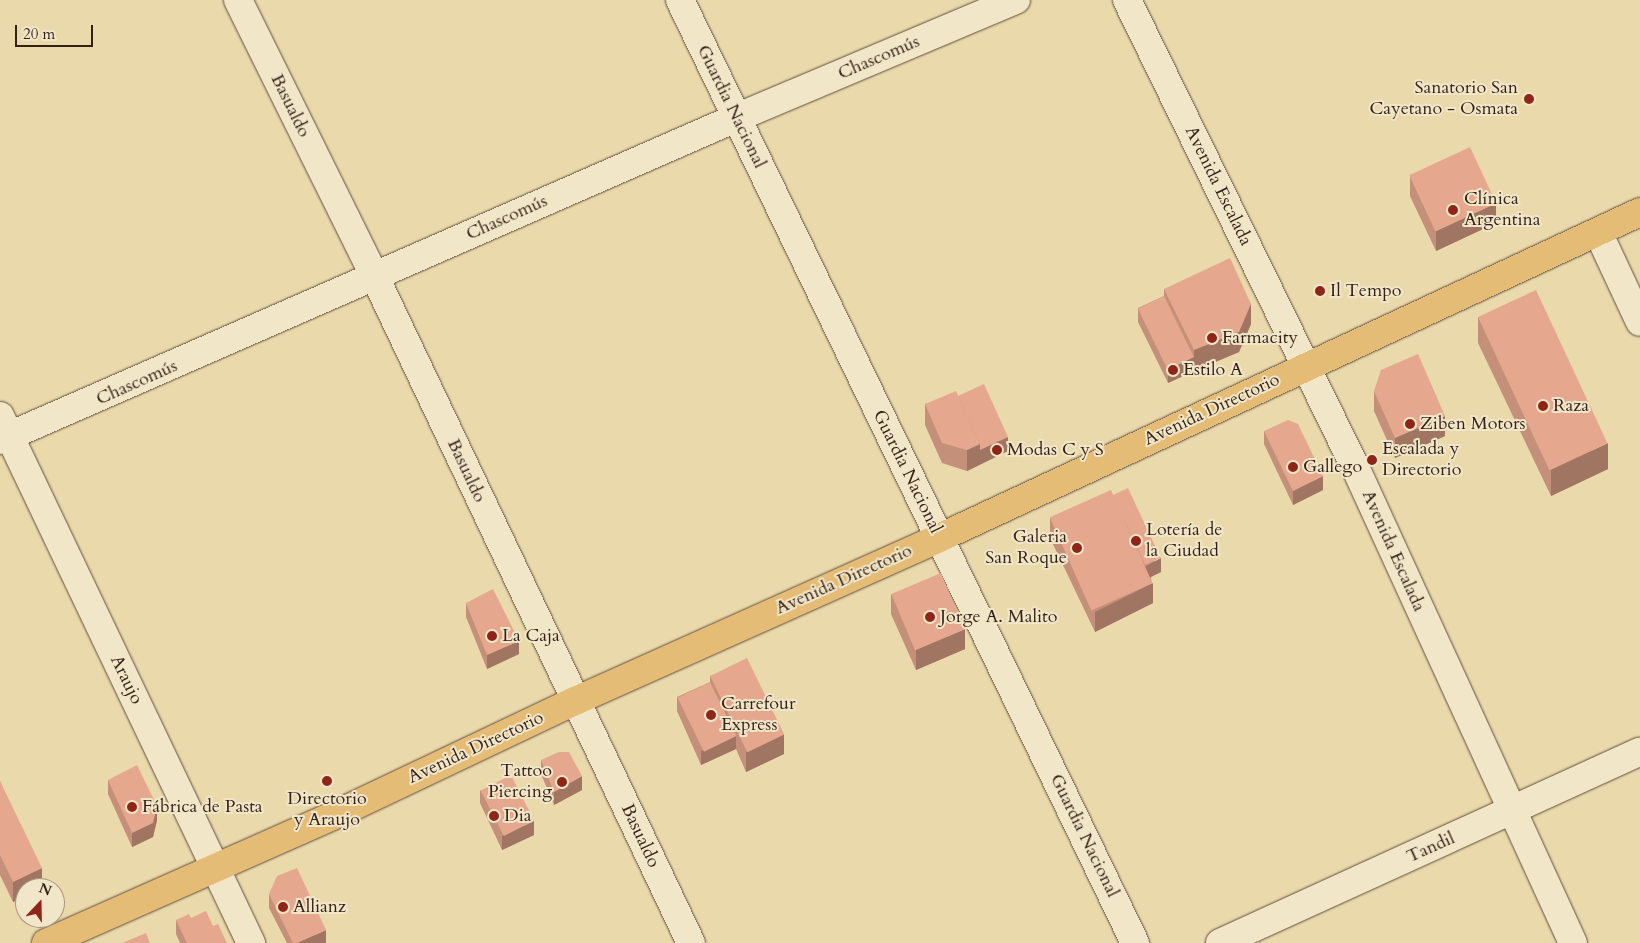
<!DOCTYPE html>
<meta charset="utf-8">
<style>
body{margin:0}
#map{position:relative;width:1640px;height:943px;overflow:hidden;background:#ead9ab;font-family:Cardo,serif}
div>[style]{position:absolute}
.roads{filter:drop-shadow(0 0 1px #624e3c) drop-shadow(0 0 1px #624e3c)}
.minor>*{height:28px;margin:-14px;padding:0 14px;transform-origin:14px;border-radius:14px;background:#f1e6c8}
.major>*{height:28px;margin:-14px;padding:0 14px;transform-origin:14px;border-radius:14px;background:#e5bc76}
.wall>*{inset:0;background:#c5907a}
.shaded-wall>*{inset:0;background:#a07663}
.building>*{inset:0;background:#e5a88e;transform-origin:0 0}
.dots>*{width:14px;height:14px;translate:-50% -50%;box-sizing:border-box;border:2px solid #f1e6c8;border-radius:50%}
span{translate:-50% -50%;white-space:nowrap;text-align:center;line-height:1.15;-webkit-text-stroke:4px #f1e6c8;paint-order:stroke}
.street-label{font-size:18px;color:#341f17}
.poi-label{font-size:18px;color:#341f17}
.right{translate:-100% -50%;text-align:right}
.left{translate:0 -50%;text-align:left}
.north{position:absolute;left:15px;top:878px;width:50px;height:50px;box-sizing:border-box;background:#f1e6c8;border:1px solid #a59681;border-radius:50%;rotate:21deg;font-size:14px;font-weight:700;line-height:20px;text-align:center;color:#341f17}
.north::after{content:'';display:block;margin:auto;width:18px;height:22px;background:#8f2418;clip-path:polygon(50% 0,100% 100%,50% 72%,0 100%)}
.scale{position:absolute;left:15px;top:25px;width:78px;height:22px;box-sizing:border-box;border:2px solid #341f17;border-top:0;padding-left:6px;font-size:15px;line-height:18px;white-space:nowrap;color:#341f17;-webkit-text-stroke:4px #f1e6c8;paint-order:stroke}
</style>
<div id="map">
<div class="roads">
<div class="minor">
<i style="left:238px;top:0;width:309px;rotate:63.7deg"></i>
<i style="left:375px;top:277px;width:737px;rotate:64.62deg"></i>
<i style="left:680px;top:0;width:1047px;rotate:64.24deg"></i>
<i style="left:1127px;top:0;width:522px;rotate:63.97deg"></i>
<i style="left:1356px;top:469px;width:521px;rotate:65.4deg"></i>
<i style="left:1598px;top:232px;width:99px;rotate:65deg"></i>
<i style="left:0;top:416px;width:584px;rotate:64.53deg"></i>
<i style="left:0;top:440px;width:803px;rotate:-23.63deg"></i>
<i style="left:736px;top:118px;width:304px;rotate:-22.9deg"></i>
<i style="left:1220px;top:943px;width:461px;rotate:-24.5deg"></i>
</div>
<div class="major">
<i style="left:46px;top:943px;width:323px;rotate:-23.9deg"></i>
<i style="left:341px;top:812px;width:259px;rotate:-25.4deg"></i>
<i style="left:575px;top:701px;width:399px;rotate:-24.1deg"></i>
<i style="left:939px;top:538px;width:773px;rotate:-24.94deg"></i>
</div>
</div>
<div class="wall">
<i style="clip-path:polygon(1410px 176px,1496px 223px,1436px 251px,1410px 196px)"></i>
<i style="clip-path:polygon(1164px 289px,1251px 324px,1239px 352px,1194px 371px,1168px 383px,1138px 322px,1138px 308px,1164px 296px)"></i>
<i style="clip-path:polygon(1478px 317px,1608px 469px,1551px 496px,1478px 343px)"></i>
<i style="clip-path:polygon(1374px 391px,1445px 436px,1395px 458px,1374px 411px)"></i>
<i style="clip-path:polygon(958px 396px,1008px 451px,967px 471px,942px 463px,925px 425px,925px 404px)"></i>
<i style="clip-path:polygon(1264px 431px,1323px 490px,1293px 505px,1264px 444px)"></i>
<i style="clip-path:polygon(1113px 495px,1161px 572px,1151px 577px,1153px 603px,1095px 632px,1050px 538px,1050px 518px)"></i>
<i style="clip-path:polygon(891px 594px,965px 649px,916px 670px,891px 614px)"></i>
<i style="clip-path:polygon(466px 603px,519px 654px,487px 669px,466px 617px)"></i>
<i style="clip-path:polygon(710px 675px,784px 754px,746px 772px,736px 749px,701px 765px,677px 711px,677px 697px,710px 682px)"></i>
<i style="clip-path:polygon(541px 760px,582px 790px,554px 805px,541px 774px)"></i>
<i style="clip-path:polygon(108px 780px,157px 820px,153px 837px,132px 847px,108px 794px)"></i>
<i style="clip-path:polygon(0 781px,42px 888px,13px 902px,0 875px)"></i>
<i style="clip-path:polygon(480px 790px,534px 835px,502px 850px,480px 803px)"></i>
<i style="clip-path:polygon(269px 894px,326px 943px,287px 943px,269px 908px)"></i>
<i style="clip-path:polygon(191px 918px,213px 926px,227px 943px,180px 943px,176px 934px,176px 920px)"></i>
</div>
<div class="shaded-wall">
<i style="clip-path:polygon(1496px 203px,1496px 223px,1436px 251px,1436px 231px)"></i>
<i style="clip-path:polygon(1251px 304px,1251px 324px,1239px 352px,1194px 371px,1168px 383px,1168px 369px,1194px 357px,1194px 350px)"></i>
<i style="clip-path:polygon(1445px 416px,1445px 436px,1395px 458px,1395px 438px)"></i>
<i style="clip-path:polygon(1008px 437px,1008px 451px,967px 471px,967px 450px,980px 444px)"></i>
<i style="clip-path:polygon(1608px 443px,1608px 469px,1551px 496px,1551px 470px)"></i>
<i style="clip-path:polygon(1323px 476px,1323px 490px,1293px 505px,1293px 491px)"></i>
<i style="clip-path:polygon(1161px 558px,1161px 572px,1144px 580px,1144px 567px)"></i>
<i style="clip-path:polygon(1153px 583px,1153px 603px,1095px 632px,1095px 612px)"></i>
<i style="clip-path:polygon(965px 629px,965px 649px,916px 670px,916px 650px)"></i>
<i style="clip-path:polygon(519px 641px,519px 654px,487px 669px,487px 655px)"></i>
<i style="clip-path:polygon(784px 734px,784px 754px,746px 772px,746px 752px)"></i>
<i style="clip-path:polygon(736px 736px,736px 749px,701px 765px,701px 751px)"></i>
<i style="clip-path:polygon(582px 776px,582px 790px,554px 805px,554px 792px)"></i>
<i style="clip-path:polygon(157px 806px,157px 820px,153px 837px,132px 847px,132px 833px)"></i>
<i style="clip-path:polygon(534px 821px,534px 835px,502px 850px,502px 836px)"></i>
<i style="clip-path:polygon(42px 868px,42px 888px,25px 888px,25px 897px,13px 902px,13px 882px)"></i>
<i style="clip-path:polygon(326px 930px,326px 943px,297px 943px)"></i>
</div>
<div class="building">
<i style="left:1470px;top:147px;width:62px;height:67px;rotate:65deg"></i>
<i style="clip-path:polygon(1230px 258px,1251px 304px,1239px 332px,1194px 350px,1164px 289px)"></i>
<i style="left:1536px;top:290px;width:169px;height:64px;rotate:65deg"></i>
<i style="left:1164px;top:296px;width:68px;height:29px;rotate:64deg"></i>
<i style="clip-path:polygon(1418px 354px,1445px 416px,1395px 438px,1374px 391px,1381px 370px)"></i>
<i style="clip-path:polygon(984px 384px,1008px 437px,980px 450px,980px 444px,958px 396px)"></i>
<i style="clip-path:polygon(956px 391px,980px 444px,967px 450px,942px 443px,925px 404px)"></i>
<i style="clip-path:polygon(1288px 420px,1298px 424px,1323px 476px,1293px 491px,1264px 431px)"></i>
<i style="left:1128px;top:488px;width:77px;height:17px;rotate:65deg"></i>
<i style="left:1111px;top:490px;width:102px;height:67px;rotate:66deg"></i>
<i style="left:941px;top:573px;width:61px;height:54px;rotate:67deg"></i>
<i style="clip-path:polygon(493px 589px,519px 641px,487px 655px,466px 603px)"></i>
<i style="left:747px;top:658px;width:85px;height:41px;rotate:64deg"></i>
<i style="left:710px;top:682px;width:60px;height:36px;rotate:64deg"></i>
<i style="clip-path:polygon(559px 752px,569px 752px,582px 776px,554px 792px,541px 760px)"></i>
<i style="clip-path:polygon(137px 765px,157px 806px,153px 823px,132px 833px,108px 780px)"></i>
<i style="left:511px;top:775px;width:51px;height:34px;rotate:63deg"></i>
<i style="clip-path:polygon(0 781px,42px 868px,13px 882px,0 855px)"></i>
<i style="clip-path:polygon(297px 868px,326px 930px,297px 943px,293px 943px,269px 894px,277px 876px)"></i>
<i style="clip-path:polygon(206px 911px,213px 926px,218px 924px,227px 943px,187px 943px,176px 920px,189px 914px,191px 918px)"></i>
<i style="clip-path:polygon(146px 933px,150px 943px,122px 943px)"></i>
</div>
<div class="dots">
<i style="left:1529px;top:99px;background:#8f2418"></i>
<i style="left:1453px;top:210px;background:#8f2418"></i>
<i style="left:1320px;top:291px;background:#8f2418"></i>
<i style="left:1212px;top:338px;background:#8f2418"></i>
<i style="left:1173px;top:370px;background:#8f2418"></i>
<i style="left:1543px;top:406px;background:#8f2418"></i>
<i style="left:1410px;top:424px;background:#8f2418"></i>
<i style="left:997px;top:450px;background:#8f2418"></i>
<i style="left:1372px;top:460px;background:#8f2418"></i>
<i style="left:1293px;top:467px;background:#8f2418"></i>
<i style="left:1136px;top:541px;background:#8f2418"></i>
<i style="left:1077px;top:548px;background:#8f2418"></i>
<i style="left:930px;top:617px;background:#8f2418"></i>
<i style="left:492px;top:636px;background:#8f2418"></i>
<i style="left:711px;top:715px;background:#8f2418"></i>
<i style="left:327px;top:781px;background:#8f2418"></i>
<i style="left:562px;top:782px;background:#8f2418"></i>
<i style="left:132px;top:807px;background:#8f2418"></i>
<i style="left:494px;top:816px;background:#8f2418"></i>
<i style="left:283px;top:907px;background:#8f2418"></i>
</div>
<div class="street-label">
<span style="left:879px;top:58px;rotate:-23deg">Chascomús</span>
<span style="left:290px;top:106px;rotate:64deg">Basualdo</span>
<span style="left:731px;top:107px;rotate:64deg">Guardia Nacional</span>
<span style="left:1218px;top:186px;rotate:64deg">Avenida Escalada</span>
<span style="left:507px;top:218px;rotate:-24deg">Chascomús</span>
<span style="left:137px;top:383px;rotate:-24deg">Chascomús</span>
<span style="left:1212px;top:410px;rotate:-25deg">Avenida Directorio</span>
<span style="left:466px;top:471px;rotate:65deg">Basualdo</span>
<span style="left:907px;top:472px;rotate:64deg">Guardia Nacional</span>
<span style="left:1393px;top:551px;rotate:66deg">Avenida Escalada</span>
<span style="left:844px;top:580px;rotate:-24deg">Avenida Directorio</span>
<span style="left:126px;top:680px;rotate:64deg">Araujo</span>
<span style="left:476px;top:748px;rotate:-25deg">Avenida Directorio</span>
<span style="left:640px;top:836px;rotate:65deg">Basualdo</span>
<span style="left:1084px;top:836px;rotate:64deg">Guardia Nacional</span>
<span style="left:1431px;top:848px;rotate:-24deg">Tandil</span>
</div>
<div class="poi-label">
<span class="right" style="left:1518px;top:99px">Sanatorio San<br>Cayetano - Osmata</span>
<span class="left" style="left:1464px;top:210px">Clínica<br>Argentina</span>
<span class="left" style="left:1330px;top:291px">Il Tempo</span>
<span class="left" style="left:1222px;top:338px">Farmacity</span>
<span class="left" style="left:1183px;top:370px">Estilo A</span>
<span class="left" style="left:1553px;top:406px">Raza</span>
<span class="left" style="left:1420px;top:424px">Ziben Motors</span>
<span class="left" style="left:1007px;top:450px">Modas C y S</span>
<span class="left" style="left:1382px;top:460px">Escalada y<br>Directorio</span>
<span class="left" style="left:1303px;top:467px">Gallego</span>
<span class="left" style="left:1146px;top:541px">Lotería de<br>la Ciudad</span>
<span class="right" style="left:1067px;top:548px">Galeria<br>San Roque</span>
<span class="left" style="left:940px;top:617px">Jorge A. Malito</span>
<span class="left" style="left:502px;top:636px">La Caja</span>
<span class="left" style="left:721px;top:715px">Carrefour<br>Express</span>
<span class="right" style="left:552px;top:782px">Tattoo<br>Piercing</span>
<span style="left:327px;top:810px">Directorio<br>y Araujo</span>
<span class="left" style="left:142px;top:807px">Fábrica de Pasta</span>
<span class="left" style="left:504px;top:816px">Dia</span>
<span class="left" style="left:293px;top:907px">Allianz</span>
</div>
<div class="north">N</div>
<div class="scale">20 m</div>
</div>
